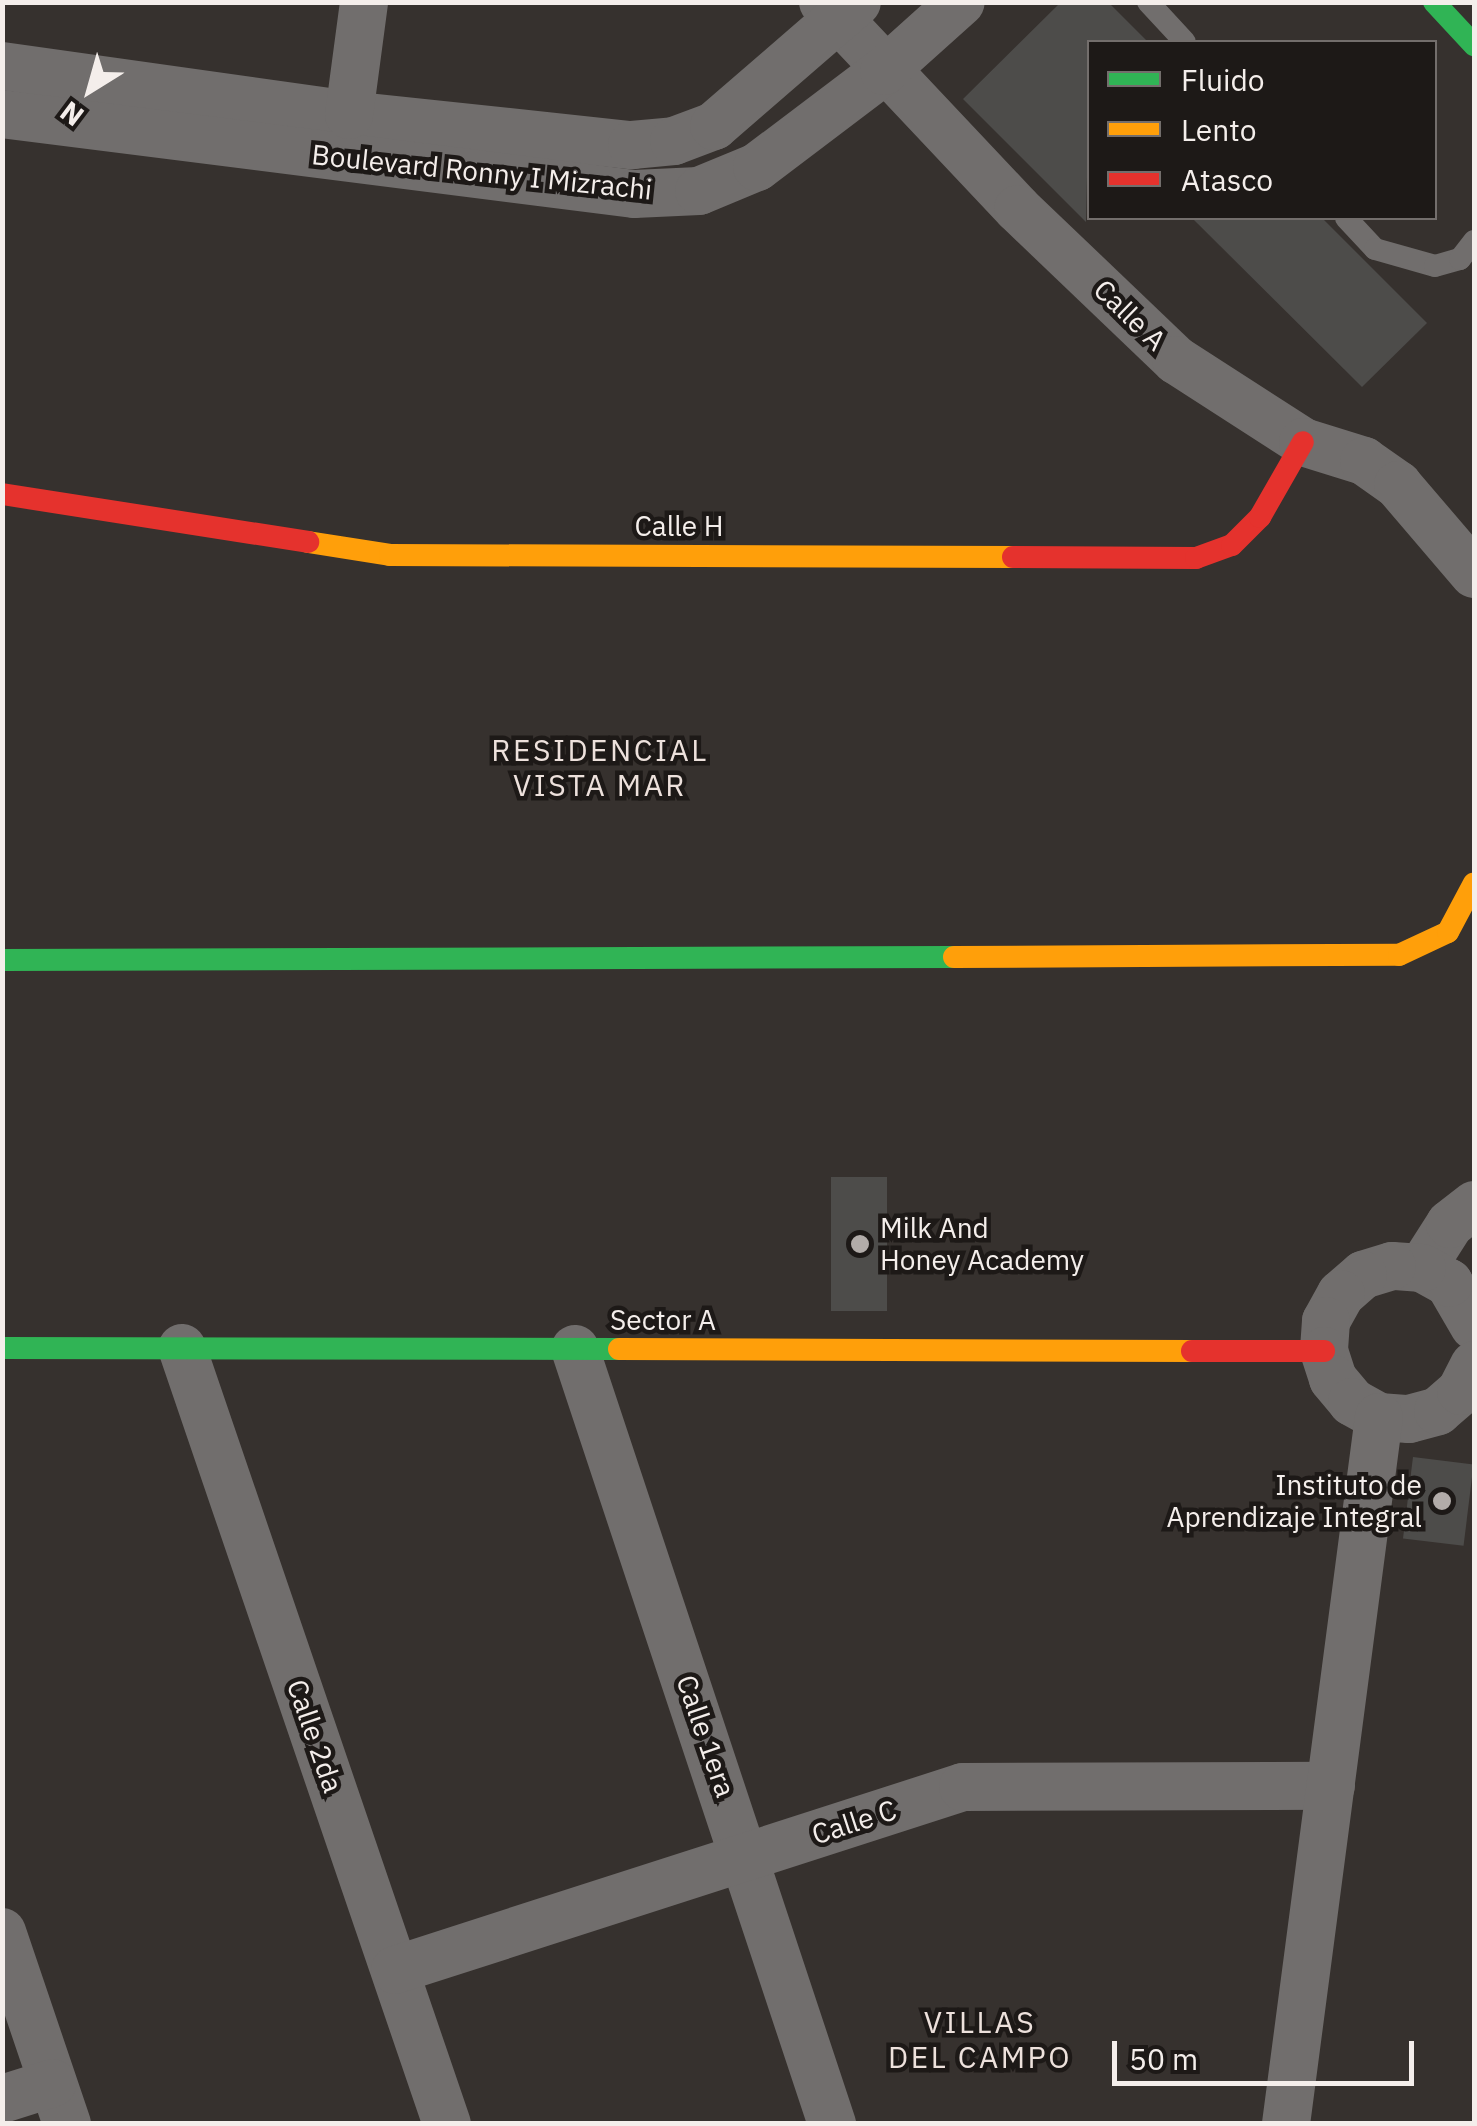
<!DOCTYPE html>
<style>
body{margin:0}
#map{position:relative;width:1477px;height:2126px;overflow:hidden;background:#36312e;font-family:"IBM Plex Sans",sans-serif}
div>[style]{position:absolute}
.building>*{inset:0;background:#4d4c4a;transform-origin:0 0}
.lane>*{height:22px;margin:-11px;padding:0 11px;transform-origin:11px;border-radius:11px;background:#716e6d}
.street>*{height:48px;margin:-24px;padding:0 24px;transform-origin:24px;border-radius:24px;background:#716e6d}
.fast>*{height:22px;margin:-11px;padding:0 11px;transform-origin:11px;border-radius:11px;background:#30b455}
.slow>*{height:22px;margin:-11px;padding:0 11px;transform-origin:11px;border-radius:11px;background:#ff9f0a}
.jam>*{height:22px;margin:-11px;padding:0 11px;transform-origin:11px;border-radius:11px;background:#e5322d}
.dots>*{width:28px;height:28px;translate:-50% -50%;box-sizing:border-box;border:5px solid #1d1917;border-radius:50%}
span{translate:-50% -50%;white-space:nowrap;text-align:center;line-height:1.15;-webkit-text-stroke:9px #1d1917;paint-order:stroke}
.street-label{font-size:28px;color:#f4eeeb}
.poi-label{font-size:28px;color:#f4eeeb}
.left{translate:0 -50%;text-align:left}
.right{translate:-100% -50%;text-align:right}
.neighbourhood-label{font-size:30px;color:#ede1dc;letter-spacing:2.5px}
.frame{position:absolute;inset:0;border:5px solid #f4eeeb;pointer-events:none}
.legend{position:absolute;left:1087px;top:40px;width:350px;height:180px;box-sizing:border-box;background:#1d1917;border:2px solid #736e6c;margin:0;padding:12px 18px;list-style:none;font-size:30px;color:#f4eeeb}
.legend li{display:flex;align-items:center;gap:20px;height:50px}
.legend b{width:50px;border:2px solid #736e6c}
.north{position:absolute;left:40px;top:40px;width:100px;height:100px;-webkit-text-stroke:8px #1d1917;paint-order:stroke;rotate:217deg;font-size:28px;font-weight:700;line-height:40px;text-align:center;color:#f4eeeb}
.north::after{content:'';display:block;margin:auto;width:35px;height:45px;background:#f4eeeb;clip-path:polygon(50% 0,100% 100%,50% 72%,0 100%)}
.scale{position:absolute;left:1112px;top:2041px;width:302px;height:45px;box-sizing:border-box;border:5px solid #f4eeeb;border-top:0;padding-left:12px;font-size:30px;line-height:35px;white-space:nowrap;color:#f4eeeb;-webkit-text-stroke:8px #1d1917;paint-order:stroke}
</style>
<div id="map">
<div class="building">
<i style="clip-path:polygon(1061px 2px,1108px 2px,1148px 42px,1090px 42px,1086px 222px,963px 99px)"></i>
<i style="clip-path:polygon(1192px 218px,1322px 218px,1427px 323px,1362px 387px)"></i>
<i style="left:831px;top:1177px;width:56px;height:134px"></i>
<i style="left:1413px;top:1457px;width:61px;height:82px;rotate:7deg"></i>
</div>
<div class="lane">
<i style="left:1148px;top:2px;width:54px;rotate:47.2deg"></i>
<i style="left:1346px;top:218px;width:42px;rotate:46.9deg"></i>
<i style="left:1375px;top:249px;width:62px;rotate:15.8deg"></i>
<i style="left:1435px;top:266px;width:26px;rotate:-16deg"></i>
<i style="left:1460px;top:259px;width:23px;rotate:-52deg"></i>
</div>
<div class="street">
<i style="left:823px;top:2px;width:284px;rotate:46.7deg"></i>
<i style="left:1018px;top:209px;width:219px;rotate:43.7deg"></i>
<i style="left:1176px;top:360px;width:151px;rotate:32.8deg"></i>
<i style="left:1303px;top:442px;width:64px;rotate:17.3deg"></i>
<i style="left:1364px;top:461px;width:42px;rotate:35.2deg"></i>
<i style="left:1398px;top:485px;width:117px;rotate:49.5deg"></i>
<i style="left:2px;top:66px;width:350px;rotate:8deg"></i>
<i style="left:349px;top:115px;width:285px;rotate:6.1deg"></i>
<i style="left:632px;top:145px;width:42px;rotate:-5.4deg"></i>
<i style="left:674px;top:141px;width:43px;rotate:-20.6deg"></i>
<i style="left:714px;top:126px;width:189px;rotate:-40.9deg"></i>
<i style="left:2px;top:114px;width:637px;rotate:7.21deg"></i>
<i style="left:634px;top:194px;width:65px;rotate:-2.6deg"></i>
<i style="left:699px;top:191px;width:63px;rotate:-22.5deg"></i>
<i style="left:757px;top:167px;width:159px;rotate:-37.1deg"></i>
<i style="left:884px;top:71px;width:103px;rotate:-41.9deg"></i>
<i style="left:349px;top:115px;width:114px;rotate:-82.4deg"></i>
<i style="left:1422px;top:1268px;width:52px;rotate:-57.5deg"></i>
<i style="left:1450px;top:1224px;width:31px;rotate:-38deg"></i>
<i style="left:1474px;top:1326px;width:50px;rotate:-120.2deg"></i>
<i style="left:1449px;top:1283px;width:31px;rotate:-151deg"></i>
<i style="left:1422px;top:1268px;width:30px;rotate:-176deg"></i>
<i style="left:1392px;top:1266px;width:30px;rotate:163deg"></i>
<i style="left:1363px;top:1275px;width:29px;rotate:139deg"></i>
<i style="left:1341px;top:1294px;width:31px;rotate:119deg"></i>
<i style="left:1326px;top:1321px;width:30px;rotate:94deg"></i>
<i style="left:1324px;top:1351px;width:29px;rotate:72deg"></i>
<i style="left:1333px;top:1379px;width:30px;rotate:50deg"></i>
<i style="left:1352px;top:1402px;width:31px;rotate:29deg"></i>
<i style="left:1379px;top:1417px;width:30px;rotate:4deg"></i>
<i style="left:1409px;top:1419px;width:30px;rotate:-15deg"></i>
<i style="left:1438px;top:1411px;width:30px;rotate:-41deg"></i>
<i style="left:1461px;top:1391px;width:29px;rotate:-63deg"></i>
<i style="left:182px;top:1348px;width:820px;rotate:71.15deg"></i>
<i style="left:575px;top:1349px;width:817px;rotate:71.65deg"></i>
<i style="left:2px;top:1932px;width:203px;rotate:71.3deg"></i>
<i style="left:395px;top:1970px;width:597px;rotate:-17.86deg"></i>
<i style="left:963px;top:1787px;width:368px;rotate:-0.2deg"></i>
<i style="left:2px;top:2099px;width:53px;rotate:-17.4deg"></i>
<i style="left:1286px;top:2124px;width:713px;rotate:-82.51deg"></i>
</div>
<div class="fast">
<i style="left:1434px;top:2px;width:59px;rotate:47.1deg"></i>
<i style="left:2px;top:960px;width:952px;rotate:-0.18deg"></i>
<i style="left:2px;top:1348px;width:617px;rotate:0.09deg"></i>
</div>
<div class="slow">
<i style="left:308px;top:542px;width:83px;rotate:9deg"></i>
<i style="left:390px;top:555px;width:623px;rotate:0.18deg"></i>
<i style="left:954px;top:957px;width:445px;rotate:-0.3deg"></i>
<i style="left:1399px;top:955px;width:54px;rotate:-25.1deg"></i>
<i style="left:1448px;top:932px;width:55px;rotate:-62deg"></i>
<i style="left:619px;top:1349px;width:573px;rotate:0.2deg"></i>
</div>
<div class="jam">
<i style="left:2px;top:494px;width:310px;rotate:8.9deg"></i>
<i style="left:1013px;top:557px;width:183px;rotate:0.3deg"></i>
<i style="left:1196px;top:558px;width:38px;rotate:-20deg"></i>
<i style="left:1232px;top:545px;width:40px;rotate:-45deg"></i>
<i style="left:1260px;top:517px;width:86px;rotate:-60.2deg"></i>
<i style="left:1192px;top:1351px;width:132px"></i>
</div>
<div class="dots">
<i style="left:860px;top:1244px;background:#b2aca9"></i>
<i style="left:1442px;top:1501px;background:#b2aca9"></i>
</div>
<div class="street-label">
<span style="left:482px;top:172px;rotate:6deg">Boulevard Ronny I Mizrachi</span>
<span style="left:1130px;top:315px;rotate:44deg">Calle A</span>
<span style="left:679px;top:526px">Calle H</span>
<span style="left:663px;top:1320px">Sector A</span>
<span style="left:315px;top:1736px;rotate:71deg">Calle 2da</span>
<span style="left:706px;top:1736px;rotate:71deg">Calle 1era</span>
<span style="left:854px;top:1822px;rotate:-18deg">Calle C</span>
</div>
<div class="poi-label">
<span class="left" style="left:880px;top:1244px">Milk And<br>Honey Academy</span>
<span class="right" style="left:1422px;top:1501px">Instituto de<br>Aprendizaje Integral</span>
</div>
<div class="neighbourhood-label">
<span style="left:600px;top:767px">RESIDENCIAL<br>VISTA MAR</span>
<span style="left:980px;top:2039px">VILLAS<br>DEL CAMPO</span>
</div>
<div class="frame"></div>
<ul class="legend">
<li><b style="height:12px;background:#30b455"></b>Fluido</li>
<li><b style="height:12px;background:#ff9f0a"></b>Lento</li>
<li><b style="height:12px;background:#e5322d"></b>Atasco</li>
</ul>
<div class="north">N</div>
<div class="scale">50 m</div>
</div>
